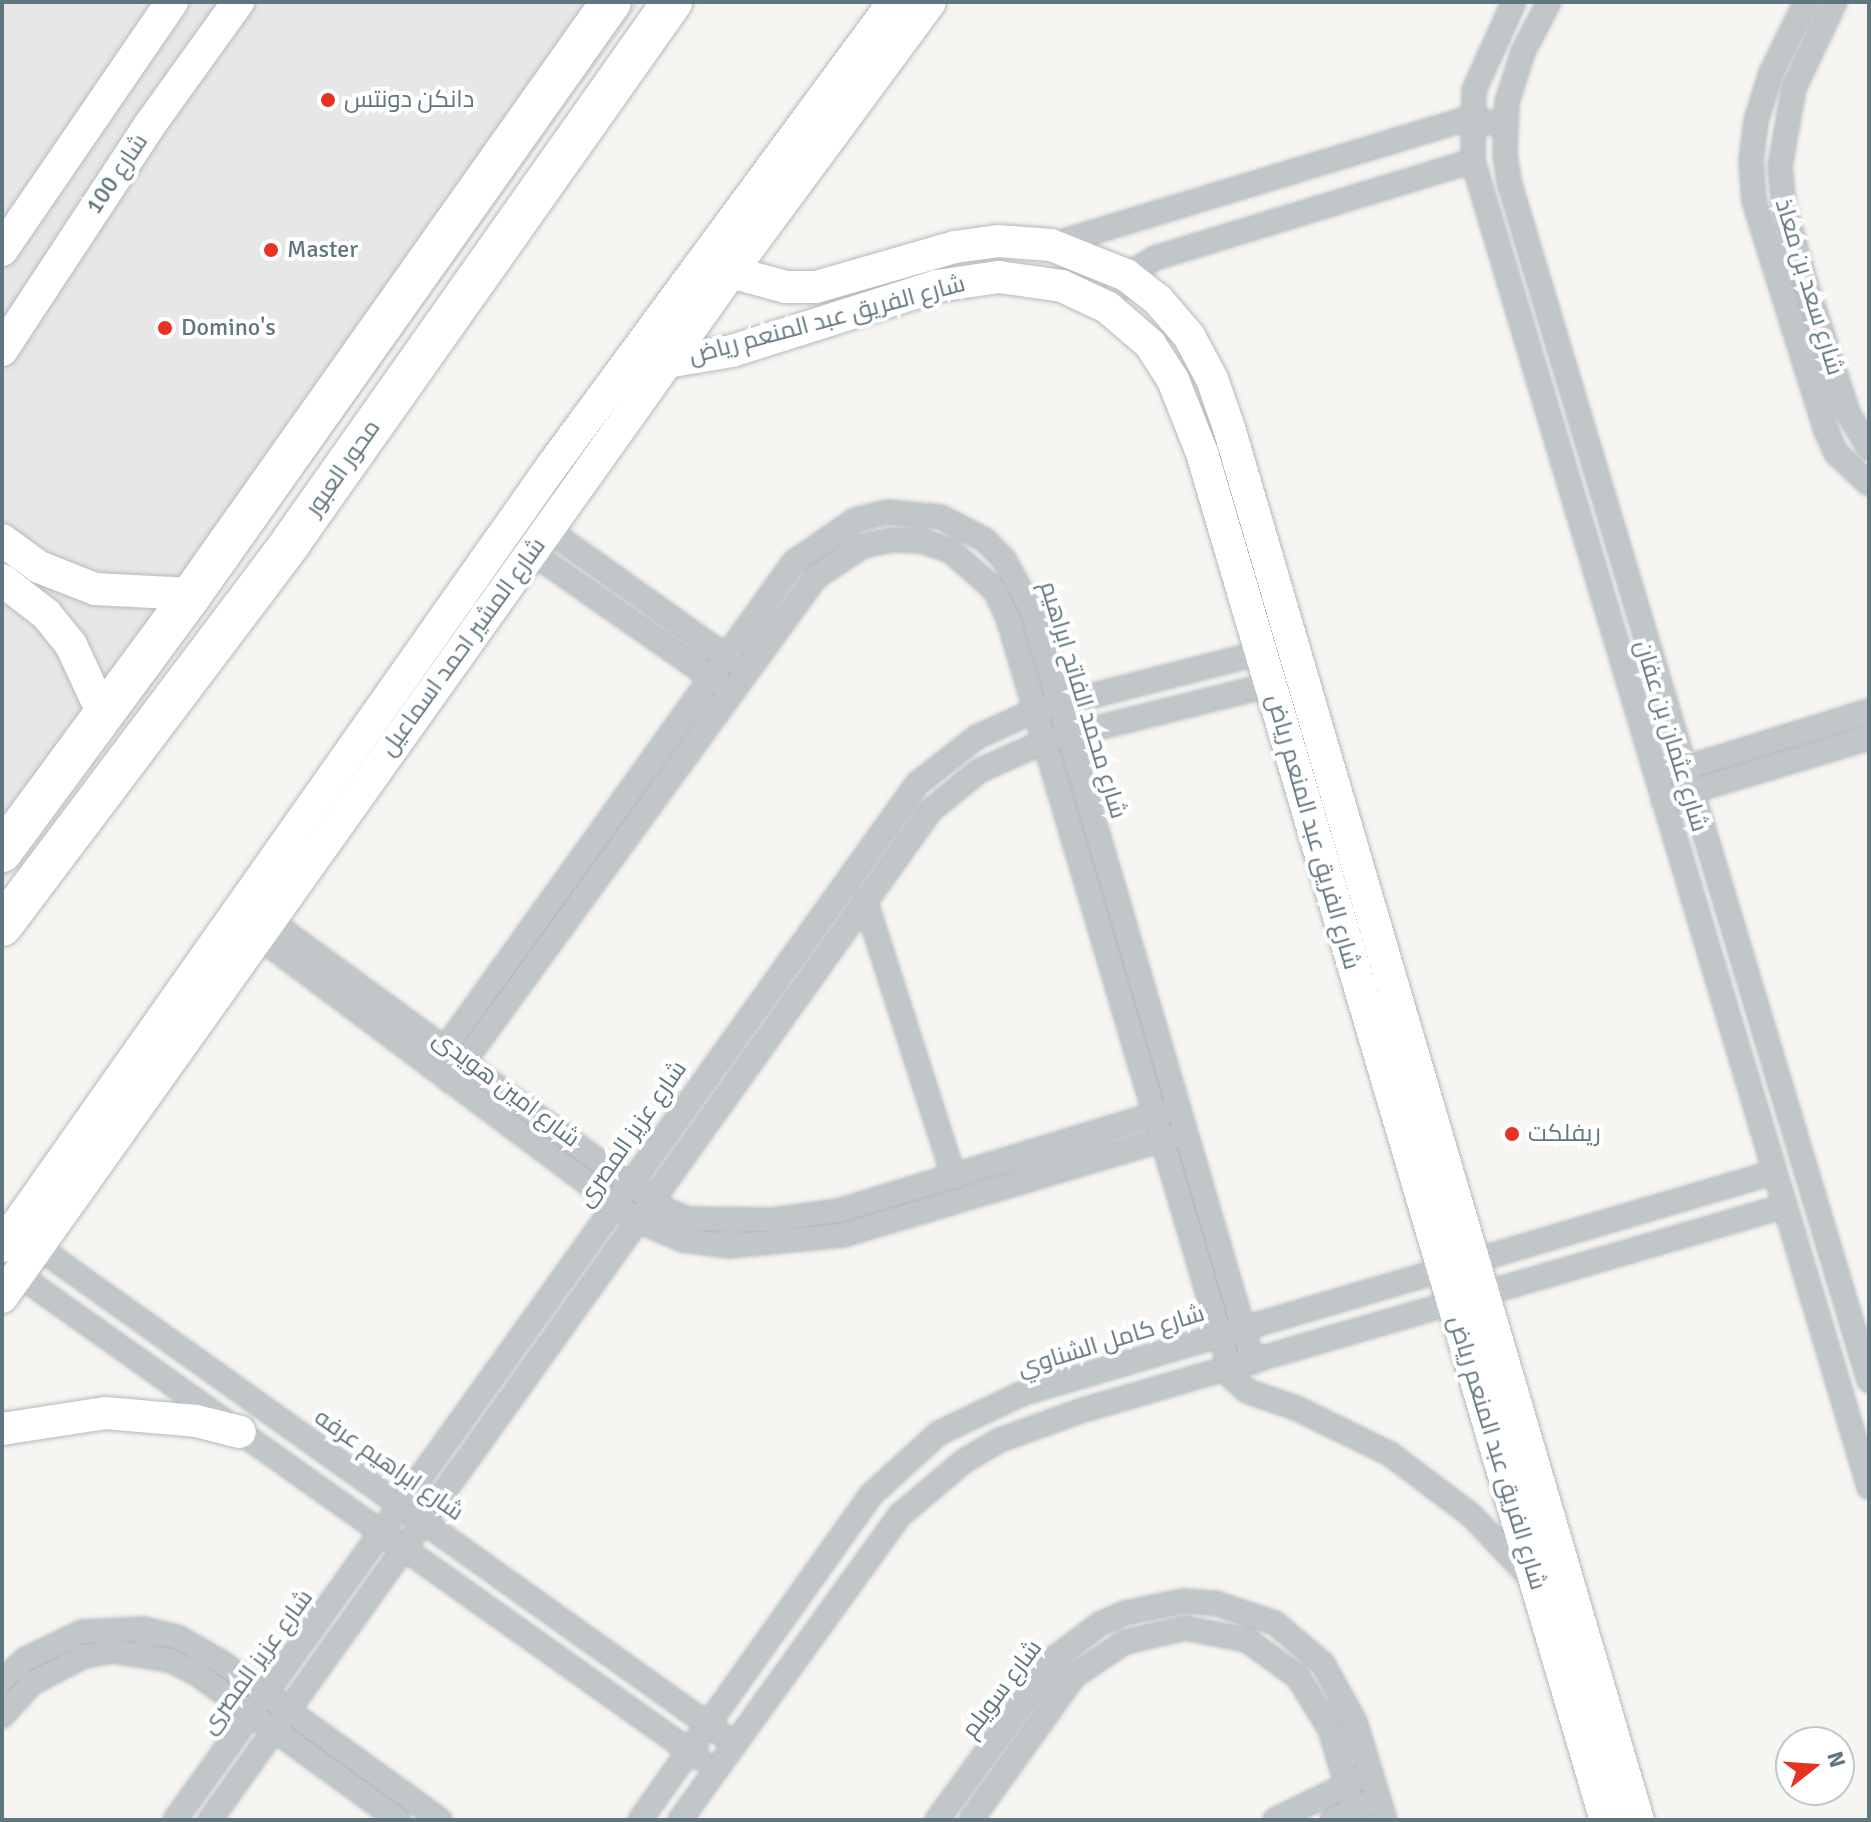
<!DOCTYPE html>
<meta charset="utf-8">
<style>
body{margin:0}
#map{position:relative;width:1871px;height:1822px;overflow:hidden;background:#f6f5f2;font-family:Signika,Cairo,sans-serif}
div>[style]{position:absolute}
.built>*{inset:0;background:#e6e7e6}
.roads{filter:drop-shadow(0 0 2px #b3babd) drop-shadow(0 0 2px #b3babd)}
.street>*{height:22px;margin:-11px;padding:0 11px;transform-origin:11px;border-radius:11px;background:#c1c6c8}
.secondary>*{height:32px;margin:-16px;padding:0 16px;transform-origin:16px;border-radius:16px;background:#fff}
.highway>*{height:40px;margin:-20px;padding:0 20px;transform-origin:20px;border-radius:20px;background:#fff}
.dots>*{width:22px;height:22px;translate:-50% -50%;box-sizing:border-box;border:4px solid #fff;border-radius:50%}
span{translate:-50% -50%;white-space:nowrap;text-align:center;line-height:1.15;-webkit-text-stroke:8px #fff;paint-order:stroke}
.poi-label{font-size:24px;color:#60767e}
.left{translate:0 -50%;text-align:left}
.street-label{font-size:24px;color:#60767e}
.frame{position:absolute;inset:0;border:4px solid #60767e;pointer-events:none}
.north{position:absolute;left:1775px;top:1726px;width:80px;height:80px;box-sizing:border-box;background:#fff;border:2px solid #bfc8cb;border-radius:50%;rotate:73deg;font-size:22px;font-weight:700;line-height:32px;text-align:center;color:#60767e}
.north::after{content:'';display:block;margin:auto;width:28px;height:36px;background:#e73121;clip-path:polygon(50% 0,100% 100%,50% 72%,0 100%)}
</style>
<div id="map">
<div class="built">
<i style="clip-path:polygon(2px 2px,641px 2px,149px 690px,2px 884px)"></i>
</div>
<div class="roads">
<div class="street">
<i style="left:1514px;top:2px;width:97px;rotate:114.4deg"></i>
<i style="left:1474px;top:90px;width:71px;rotate:90.8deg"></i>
<i style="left:1473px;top:161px;width:1384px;rotate:73.37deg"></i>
<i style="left:1549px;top:2px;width:56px;rotate:117.5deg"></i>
<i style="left:1523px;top:52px;width:52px;rotate:107.7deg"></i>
<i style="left:1507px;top:102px;width:53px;rotate:92.2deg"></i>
<i style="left:1505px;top:155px;width:30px;rotate:81deg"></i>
<i style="left:1510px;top:185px;width:1248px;rotate:73.28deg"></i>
<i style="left:1806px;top:2px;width:79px;rotate:116.2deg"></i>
<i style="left:1771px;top:73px;width:50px;rotate:107.4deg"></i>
<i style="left:1756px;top:121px;width:40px;rotate:97.1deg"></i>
<i style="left:1751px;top:161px;width:40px;rotate:85.7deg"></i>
<i style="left:1754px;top:201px;width:238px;rotate:72.6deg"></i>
<i style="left:1825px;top:428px;width:27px;rotate:66deg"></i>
<i style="left:1836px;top:453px;width:45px;rotate:43.2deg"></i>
<i style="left:1835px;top:2px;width:95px;rotate:115.5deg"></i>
<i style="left:1794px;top:88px;width:79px;rotate:100.2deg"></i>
<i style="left:1780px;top:166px;width:40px;rotate:84.3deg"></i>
<i style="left:1784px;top:206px;width:82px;rotate:74.4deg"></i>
<i style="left:1806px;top:285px;width:135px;rotate:71.8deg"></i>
<i style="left:1848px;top:413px;width:41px;rotate:59deg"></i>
<i style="left:1051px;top:245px;width:438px;rotate:-16.9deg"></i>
<i style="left:1470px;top:118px;width:35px;rotate:13deg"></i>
<i style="left:1107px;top:307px;width:37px;rotate:-59deg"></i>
<i style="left:1126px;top:275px;width:34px;rotate:-30deg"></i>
<i style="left:1155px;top:258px;width:332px;rotate:-17deg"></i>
<i style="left:547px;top:529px;width:231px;rotate:35.5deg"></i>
<i style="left:531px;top:552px;width:231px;rotate:34.9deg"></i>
<i style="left:1675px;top:771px;width:203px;rotate:-17.2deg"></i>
<i style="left:1663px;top:800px;width:215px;rotate:-16.8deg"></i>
<i style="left:865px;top:900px;width:292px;rotate:72.2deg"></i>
<i style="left:259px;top:913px;width:502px;rotate:36.16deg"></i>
<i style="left:664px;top:1209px;width:26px;rotate:23deg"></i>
<i style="left:688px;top:1219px;width:85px;rotate:0.7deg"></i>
<i style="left:773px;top:1220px;width:66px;rotate:-7.9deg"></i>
<i style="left:838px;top:1211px;width:346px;rotate:-17deg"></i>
<i style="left:248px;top:929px;width:488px;rotate:36.8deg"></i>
<i style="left:639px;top:1221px;width:48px;rotate:23.4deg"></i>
<i style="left:683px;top:1240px;width:47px;rotate:7.3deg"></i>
<i style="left:730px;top:1246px;width:114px;rotate:-5.6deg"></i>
<i style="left:843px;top:1235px;width:347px;rotate:-16.6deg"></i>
<i style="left:432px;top:1067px;width:621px;rotate:-54.37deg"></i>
<i style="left:794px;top:562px;width:74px;rotate:-34.5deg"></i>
<i style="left:855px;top:520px;width:33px;rotate:-14deg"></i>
<i style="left:887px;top:512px;width:54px;rotate:5.3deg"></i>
<i style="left:941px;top:517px;width:50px;rotate:27.6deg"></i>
<i style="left:985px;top:540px;width:28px;rotate:46deg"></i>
<i style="left:1004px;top:560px;width:57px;rotate:60.8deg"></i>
<i style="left:1032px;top:610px;width:784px;rotate:73.62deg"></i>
<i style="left:450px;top:1081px;width:623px;rotate:-54.01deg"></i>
<i style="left:816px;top:577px;width:56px;rotate:-33.4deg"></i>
<i style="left:863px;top:546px;width:30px;rotate:-12deg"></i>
<i style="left:892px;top:540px;width:30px;rotate:2deg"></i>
<i style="left:922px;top:541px;width:31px;rotate:19deg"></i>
<i style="left:951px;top:551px;width:59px;rotate:41.6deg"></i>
<i style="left:995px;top:590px;width:31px;rotate:65deg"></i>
<i style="left:1008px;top:618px;width:793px;rotate:73.51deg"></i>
<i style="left:1233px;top:1378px;width:19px;rotate:43deg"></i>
<i style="left:1247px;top:1391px;width:52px;rotate:19.1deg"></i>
<i style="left:1296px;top:1408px;width:105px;rotate:26.1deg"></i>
<i style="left:1390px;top:1454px;width:101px;rotate:37deg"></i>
<i style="left:1471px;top:1515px;width:84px;rotate:46.4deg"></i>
<i style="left:28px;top:1240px;width:867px;rotate:35.47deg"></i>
<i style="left:2px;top:1263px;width:855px;rotate:35.38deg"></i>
<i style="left:2px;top:1680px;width:32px;rotate:-41deg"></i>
<i style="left:26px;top:1659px;width:62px;rotate:-25.7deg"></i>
<i style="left:82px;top:1632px;width:62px;rotate:-2.8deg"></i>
<i style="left:144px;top:1629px;width:36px;rotate:14deg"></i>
<i style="left:179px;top:1638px;width:48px;rotate:29.7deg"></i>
<i style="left:221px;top:1662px;width:270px;rotate:35.8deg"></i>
<i style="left:2px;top:1716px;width:45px;rotate:-47.7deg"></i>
<i style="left:32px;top:1683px;width:59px;rotate:-27.4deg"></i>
<i style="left:84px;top:1656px;width:29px;rotate:-10deg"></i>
<i style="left:113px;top:1651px;width:58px;rotate:9deg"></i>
<i style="left:170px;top:1660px;width:29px;rotate:27deg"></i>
<i style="left:196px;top:1673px;width:250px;rotate:36deg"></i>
<i style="left:175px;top:1820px;width:1274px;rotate:-54.39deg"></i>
<i style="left:917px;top:784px;width:76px;rotate:-38.1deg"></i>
<i style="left:977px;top:737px;width:65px;rotate:-24.6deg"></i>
<i style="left:1036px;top:710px;width:231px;rotate:-14.3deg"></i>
<i style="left:210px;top:1820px;width:1241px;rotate:-54.48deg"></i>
<i style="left:931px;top:810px;width:62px;rotate:-39.1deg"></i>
<i style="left:979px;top:771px;width:72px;rotate:-24.4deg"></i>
<i style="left:1045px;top:741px;width:232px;rotate:-14deg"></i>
<i style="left:640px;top:1820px;width:399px;rotate:-54.6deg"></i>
<i style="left:871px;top:1495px;width:92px;rotate:-42.4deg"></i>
<i style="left:939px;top:1433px;width:91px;rotate:-25.4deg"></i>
<i style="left:1021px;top:1394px;width:786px;rotate:-16.41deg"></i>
<i style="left:680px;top:1820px;width:375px;rotate:-54.2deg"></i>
<i style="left:899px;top:1516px;width:85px;rotate:-40.2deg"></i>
<i style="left:964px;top:1461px;width:42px;rotate:-30.3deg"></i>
<i style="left:1000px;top:1440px;width:85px;rotate:-19.9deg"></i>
<i style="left:1080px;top:1411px;width:734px;rotate:-16.21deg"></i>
<i style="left:937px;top:1820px;width:202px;rotate:-53.9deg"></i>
<i style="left:1056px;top:1657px;width:55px;rotate:-36.9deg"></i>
<i style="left:1100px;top:1624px;width:27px;rotate:-24deg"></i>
<i style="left:1125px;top:1613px;width:59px;rotate:-11.7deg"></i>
<i style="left:1183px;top:1601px;width:32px;rotate:4deg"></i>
<i style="left:1215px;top:1603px;width:63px;rotate:18.4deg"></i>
<i style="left:1275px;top:1623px;width:63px;rotate:40.5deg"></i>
<i style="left:1323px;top:1664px;width:66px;rotate:61.1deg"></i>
<i style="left:1355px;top:1722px;width:102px;rotate:73deg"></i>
<i style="left:971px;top:1820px;width:177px;rotate:-54.4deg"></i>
<i style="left:1074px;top:1676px;width:61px;rotate:-33.7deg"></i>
<i style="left:1125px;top:1642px;width:62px;rotate:-13.1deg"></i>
<i style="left:1185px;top:1628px;width:63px;rotate:11deg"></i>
<i style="left:1247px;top:1640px;width:63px;rotate:36deg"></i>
<i style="left:1298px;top:1677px;width:61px;rotate:58.4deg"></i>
<i style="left:1330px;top:1729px;width:95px;rotate:73.5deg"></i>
<i style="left:1275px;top:1820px;width:93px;rotate:-26deg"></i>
<i style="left:1332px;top:1820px;width:39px;rotate:-26deg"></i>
</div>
<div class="secondary">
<i style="left:2px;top:250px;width:301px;rotate:-55.6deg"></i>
<i style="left:731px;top:272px;width:57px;rotate:15.3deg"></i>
<i style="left:786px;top:287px;width:30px"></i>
<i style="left:816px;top:287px;width:145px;rotate:-16.1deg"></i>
<i style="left:955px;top:247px;width:43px;rotate:-7.9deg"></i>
<i style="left:998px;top:241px;width:53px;rotate:4.3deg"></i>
<i style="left:1051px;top:245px;width:81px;rotate:21.8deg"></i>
<i style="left:1126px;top:275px;width:41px;rotate:38deg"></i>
<i style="left:1158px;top:300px;width:48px;rotate:49.3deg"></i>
<i style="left:1189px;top:336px;width:49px;rotate:61.9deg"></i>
<i style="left:1212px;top:379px;width:52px;rotate:70.9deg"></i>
<i style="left:1229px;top:428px;width:1451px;rotate:73.63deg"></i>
<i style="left:2px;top:350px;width:268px;rotate:-56.7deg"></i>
<i style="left:149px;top:126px;width:153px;rotate:-54.3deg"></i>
<i style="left:667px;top:362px;width:66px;rotate:-9.6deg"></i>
<i style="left:732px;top:351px;width:215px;rotate:-17.6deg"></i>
<i style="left:937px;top:286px;width:63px;rotate:-8.3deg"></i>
<i style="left:999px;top:277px;width:64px;rotate:8.1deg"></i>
<i style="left:1062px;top:286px;width:50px;rotate:25deg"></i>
<i style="left:1107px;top:307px;width:57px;rotate:40.7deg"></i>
<i style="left:1150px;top:344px;width:43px;rotate:57.4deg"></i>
<i style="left:1173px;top:380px;width:79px;rotate:68.3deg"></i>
<i style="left:1202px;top:453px;width:1425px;rotate:73.54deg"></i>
<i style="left:2px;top:540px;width:46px;rotate:36.1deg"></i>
<i style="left:39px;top:567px;width:60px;rotate:21.4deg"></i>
<i style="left:95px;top:589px;width:97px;rotate:3deg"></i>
<i style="left:2px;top:580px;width:56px;rotate:37.7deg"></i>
<i style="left:46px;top:614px;width:40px;rotate:51deg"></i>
<i style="left:71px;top:645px;width:78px;rotate:65.1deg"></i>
<i style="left:2px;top:1246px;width:954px;rotate:-54.81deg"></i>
<i style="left:552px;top:466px;width:576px;rotate:-53.61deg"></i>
<i style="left:2px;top:1297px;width:1258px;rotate:-54.58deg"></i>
<i style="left:731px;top:272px;width:335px;rotate:-53.6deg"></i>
<i style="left:2px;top:1429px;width:104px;rotate:-8.8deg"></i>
<i style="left:105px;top:1413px;width:91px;rotate:5deg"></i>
<i style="left:196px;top:1421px;width:45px;rotate:14deg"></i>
</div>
<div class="highway">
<i style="left:2px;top:852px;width:320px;rotate:-53.6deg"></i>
<i style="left:192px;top:594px;width:725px;rotate:-54.71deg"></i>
<i style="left:2px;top:926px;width:481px;rotate:-53deg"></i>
<i style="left:291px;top:542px;width:661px;rotate:-54.79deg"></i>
</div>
</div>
<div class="dots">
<i style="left:328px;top:100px;background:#e73121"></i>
<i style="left:271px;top:250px;background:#e73121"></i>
<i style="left:165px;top:328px;background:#e73121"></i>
<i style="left:1512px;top:1134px;background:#e73121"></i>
</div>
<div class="poi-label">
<span class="left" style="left:344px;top:100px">دانكن دونتس</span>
<span class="left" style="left:287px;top:250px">Master</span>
<span class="left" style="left:181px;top:328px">Domino's</span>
<span class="left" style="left:1528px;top:1134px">ريفلكت</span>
</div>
<div class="street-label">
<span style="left:117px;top:174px;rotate:-56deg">شارع 100</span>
<span style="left:1809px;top:287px;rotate:73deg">شارع سعد بن معاذ</span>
<span style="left:827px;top:320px;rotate:-15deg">شارع الفريق عبد المنعم رياض</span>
<span style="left:343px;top:468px;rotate:-55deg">محور العبور</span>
<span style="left:463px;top:647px;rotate:-54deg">شارع المشير احمد اسماعيل</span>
<span style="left:1083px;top:700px;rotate:73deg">شارع محمد الفاتح ابراهيم</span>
<span style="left:1671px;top:736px;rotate:73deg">شارع عثمان بن عفان</span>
<span style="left:1313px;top:832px;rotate:74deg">شارع الفريق عبد المنعم رياض</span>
<span style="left:506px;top:1089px;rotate:37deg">شارع امين هويدى</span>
<span style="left:632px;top:1134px;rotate:-55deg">شارع عزيز المصرى</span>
<span style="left:1111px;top:1341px;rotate:-17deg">شارع كامل الشناوي</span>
<span style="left:1497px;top:1453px;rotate:73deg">شارع الفريق عبد المنعم رياض</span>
<span style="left:389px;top:1465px;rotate:35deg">شارع ابراهيم عرفه</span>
<span style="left:257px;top:1662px;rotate:-54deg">شارع عزيز المصرى</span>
<span style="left:1002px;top:1689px;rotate:-53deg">شارع سويلم</span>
</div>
<div class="frame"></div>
<div class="north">N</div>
</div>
